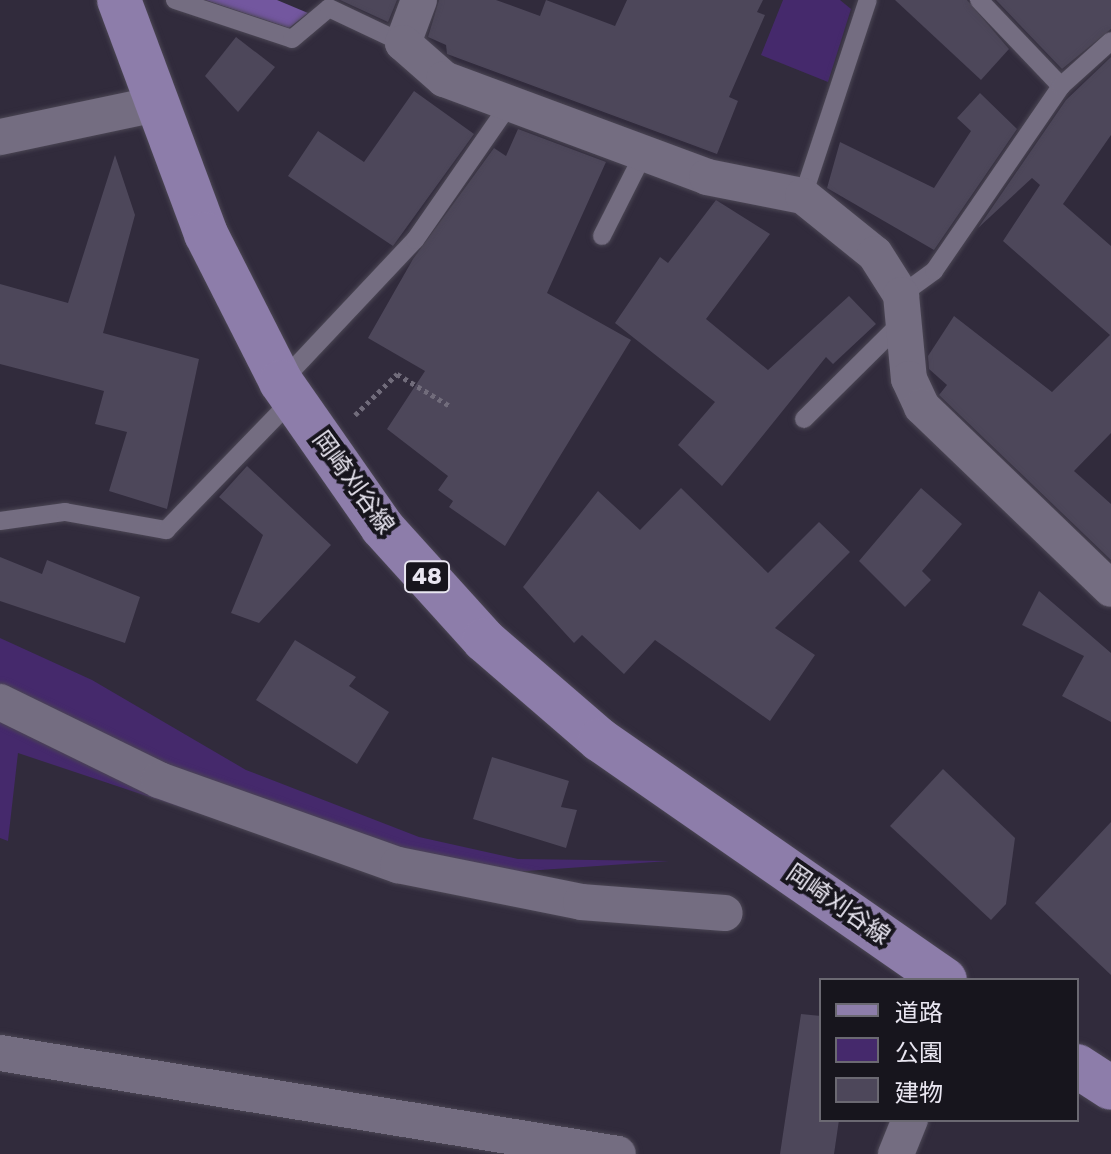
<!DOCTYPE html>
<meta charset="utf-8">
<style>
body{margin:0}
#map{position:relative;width:1111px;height:1154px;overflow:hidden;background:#312b3c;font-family:Rubik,"Noto Sans JP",sans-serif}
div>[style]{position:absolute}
.green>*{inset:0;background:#45296c}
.forest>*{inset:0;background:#73579f}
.building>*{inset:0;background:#4d475a}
.path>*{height:5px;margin-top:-2.5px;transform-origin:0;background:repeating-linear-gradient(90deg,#716c7b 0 4px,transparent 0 8px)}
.roads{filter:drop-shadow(0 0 2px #4b4654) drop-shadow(0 0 2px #4b4654)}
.lane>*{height:18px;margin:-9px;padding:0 9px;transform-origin:9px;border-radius:9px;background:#746d81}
.street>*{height:36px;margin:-18px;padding:0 18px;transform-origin:18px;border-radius:18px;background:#746d81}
.primary>*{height:44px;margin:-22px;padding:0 22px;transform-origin:22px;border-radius:22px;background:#8d7daa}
span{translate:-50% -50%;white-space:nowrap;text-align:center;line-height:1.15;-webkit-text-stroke:8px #17151d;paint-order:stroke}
.shield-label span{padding:2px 6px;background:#17151d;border:2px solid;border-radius:6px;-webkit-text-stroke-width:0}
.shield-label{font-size:22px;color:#e9e6f1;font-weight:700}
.street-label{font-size:24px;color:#e9e6f1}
.legend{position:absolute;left:819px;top:978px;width:260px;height:144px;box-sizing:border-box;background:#17151d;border:2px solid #6b6972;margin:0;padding:10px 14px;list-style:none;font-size:24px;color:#e9e6f1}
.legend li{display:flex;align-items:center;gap:16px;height:40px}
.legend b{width:40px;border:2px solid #6b6972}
</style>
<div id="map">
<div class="green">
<i style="clip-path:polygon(783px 0,840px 0,851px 9px,828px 82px,761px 55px)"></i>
<i style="clip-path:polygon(0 638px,92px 680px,246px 770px,419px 837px,518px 859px,669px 861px,398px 880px,18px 753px,8px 841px,0 838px)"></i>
</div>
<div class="forest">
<i style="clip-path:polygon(205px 0,277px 0,308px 13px,289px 28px)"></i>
</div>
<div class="building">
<i style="clip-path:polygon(340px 0,397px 0,388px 22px)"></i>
<i style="clip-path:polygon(439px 0,496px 0,540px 16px,546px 0,615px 26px,627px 0,763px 0,757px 12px,765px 15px,729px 97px,738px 101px,717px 154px,447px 54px,446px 45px,428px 37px)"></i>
<i style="clip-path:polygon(895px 0,967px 0,1009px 49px,981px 80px)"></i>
<i style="clip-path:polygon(996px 0,1111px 0,1111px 29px,1062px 69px)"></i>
<i style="clip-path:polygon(236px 37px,275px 67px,238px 112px,205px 76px)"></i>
<i style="clip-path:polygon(1111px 57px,1111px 135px,1063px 204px,1111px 246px,1111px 433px,1074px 471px,1111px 504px,1111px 560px,939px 395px,947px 385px,929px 369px,928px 356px,954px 316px,1052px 392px,1110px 335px,1003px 241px,1040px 185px,1032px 178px,978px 228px,1066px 100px)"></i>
<i style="clip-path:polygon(414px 91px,474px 134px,393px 246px,288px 176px,318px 131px,364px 162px)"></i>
<i style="clip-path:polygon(980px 93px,1017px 129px,934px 250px,827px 188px,840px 142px,934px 188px,971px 131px,957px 118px)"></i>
<i style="clip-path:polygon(518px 129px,606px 162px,547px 293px,631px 340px,505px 546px,449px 507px,453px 501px,438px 490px,448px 476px,387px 429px,425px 371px,368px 338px,413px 259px,494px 148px,506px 156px)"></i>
<i style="clip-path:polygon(115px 155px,135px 215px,103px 333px,199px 359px,167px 509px,109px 491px,127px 432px,95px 424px,104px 391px,0 364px,0 284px,68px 303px)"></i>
<i style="clip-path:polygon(716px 200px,770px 234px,706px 319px,768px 370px,849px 296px,876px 324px,833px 364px,826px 357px,722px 486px,678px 445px,715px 402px,615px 323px,660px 257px,668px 263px)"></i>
<i style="clip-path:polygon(247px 466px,331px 545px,259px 623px,231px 613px,263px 535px,219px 497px)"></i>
<i style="clip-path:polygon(681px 488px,768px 573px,819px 522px,850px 552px,775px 628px,815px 655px,770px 721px,655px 640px,624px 674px,582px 635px,574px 643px,523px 587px,598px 491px,640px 530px)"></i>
<i style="clip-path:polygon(921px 488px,962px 524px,922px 571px,931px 580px,905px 607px,859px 561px)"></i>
<i style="clip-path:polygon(0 557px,42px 574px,47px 560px,140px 597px,125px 643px,0 601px)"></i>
<i style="clip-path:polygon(1039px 591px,1111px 653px,1111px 722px,1062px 696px,1084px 656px,1022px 625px)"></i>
<i style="clip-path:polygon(295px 640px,356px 677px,349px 686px,389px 712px,357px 764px,256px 700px)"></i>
<i style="clip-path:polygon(492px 757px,569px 781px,561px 807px,577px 810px,566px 848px,473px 819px)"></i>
<i style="clip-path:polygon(943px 769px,1015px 838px,1006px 904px,991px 920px,890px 826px)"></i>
<i style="clip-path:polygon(1111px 822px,1111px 975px,1035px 903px)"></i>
<i style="clip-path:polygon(801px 1014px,821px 1016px,821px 1120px,839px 1120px,834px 1154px,780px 1154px)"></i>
</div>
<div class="path">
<i style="left:355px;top:415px;width:59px;rotate:-44.3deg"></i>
<i style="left:397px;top:374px;width:62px;rotate:31.1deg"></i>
</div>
<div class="roads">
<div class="lane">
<i style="left:175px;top:0;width:123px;rotate:18.4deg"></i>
<i style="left:292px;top:39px;width:48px;rotate:-40deg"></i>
<i style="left:329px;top:8px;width:82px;rotate:25.3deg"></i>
<i style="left:979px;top:0;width:119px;rotate:46.4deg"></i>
<i style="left:803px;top:196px;width:206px;rotate:-71.7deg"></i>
<i style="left:602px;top:236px;width:91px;rotate:-63.2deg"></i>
<i style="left:901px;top:295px;width:41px;rotate:-36deg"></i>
<i style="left:934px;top:271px;width:224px;rotate:-55.5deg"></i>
<i style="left:1061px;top:86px;width:67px;rotate:-42deg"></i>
<i style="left:281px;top:382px;width:195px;rotate:-46.7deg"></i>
<i style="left:415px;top:240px;width:165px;rotate:-55.2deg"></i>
<i style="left:804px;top:419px;width:135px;rotate:-44.7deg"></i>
<i style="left:0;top:521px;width:66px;rotate:-7.9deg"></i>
<i style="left:65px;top:512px;width:103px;rotate:10.1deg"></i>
<i style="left:166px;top:530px;width:182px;rotate:-45.9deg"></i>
</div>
<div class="street">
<i style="left:419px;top:0;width:46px;rotate:110.4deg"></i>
<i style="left:403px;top:43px;width:55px;rotate:41.3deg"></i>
<i style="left:444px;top:79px;width:281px;rotate:20.4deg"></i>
<i style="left:707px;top:177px;width:98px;rotate:11.2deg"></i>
<i style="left:803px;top:196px;width:92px;rotate:38.9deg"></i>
<i style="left:875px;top:254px;width:49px;rotate:57.6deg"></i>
<i style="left:901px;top:295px;width:84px;rotate:84.6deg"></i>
<i style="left:909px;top:379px;width:31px;rotate:65deg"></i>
<i style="left:922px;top:407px;width:262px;rotate:43.9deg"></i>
<i style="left:0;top:137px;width:159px;rotate:-11.9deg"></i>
<i style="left:0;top:702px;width:177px;rotate:26.1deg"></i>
<i style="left:159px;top:780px;width:254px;rotate:19.6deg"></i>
<i style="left:398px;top:865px;width:187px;rotate:11.4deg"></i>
<i style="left:581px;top:902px;width:144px;rotate:4.4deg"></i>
<i style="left:0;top:1053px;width:626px;rotate:9.28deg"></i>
<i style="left:896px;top:1154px;width:37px;rotate:-68deg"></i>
</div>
<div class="primary">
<i style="left:119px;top:0;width:250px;rotate:69.6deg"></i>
<i style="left:206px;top:234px;width:166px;rotate:63.1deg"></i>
<i style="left:281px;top:382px;width:177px;rotate:55.1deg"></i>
<i style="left:382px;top:527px;width:152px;rotate:47.9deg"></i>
<i style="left:484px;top:640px;width:153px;rotate:40.8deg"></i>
<i style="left:600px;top:740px;width:420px;rotate:34.8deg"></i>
<i style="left:1077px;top:1066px;width:40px;rotate:32.9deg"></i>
</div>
</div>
<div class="shield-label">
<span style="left:427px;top:577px">48</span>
</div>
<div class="street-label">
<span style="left:353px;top:483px;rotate:54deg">岡崎刈谷線</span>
<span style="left:838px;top:905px;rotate:35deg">岡崎刈谷線</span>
</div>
<ul class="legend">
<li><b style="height:10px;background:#8d7daa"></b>道路</li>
<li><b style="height:22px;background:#45296c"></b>公園</li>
<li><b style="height:22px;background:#4d475a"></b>建物</li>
</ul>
</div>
